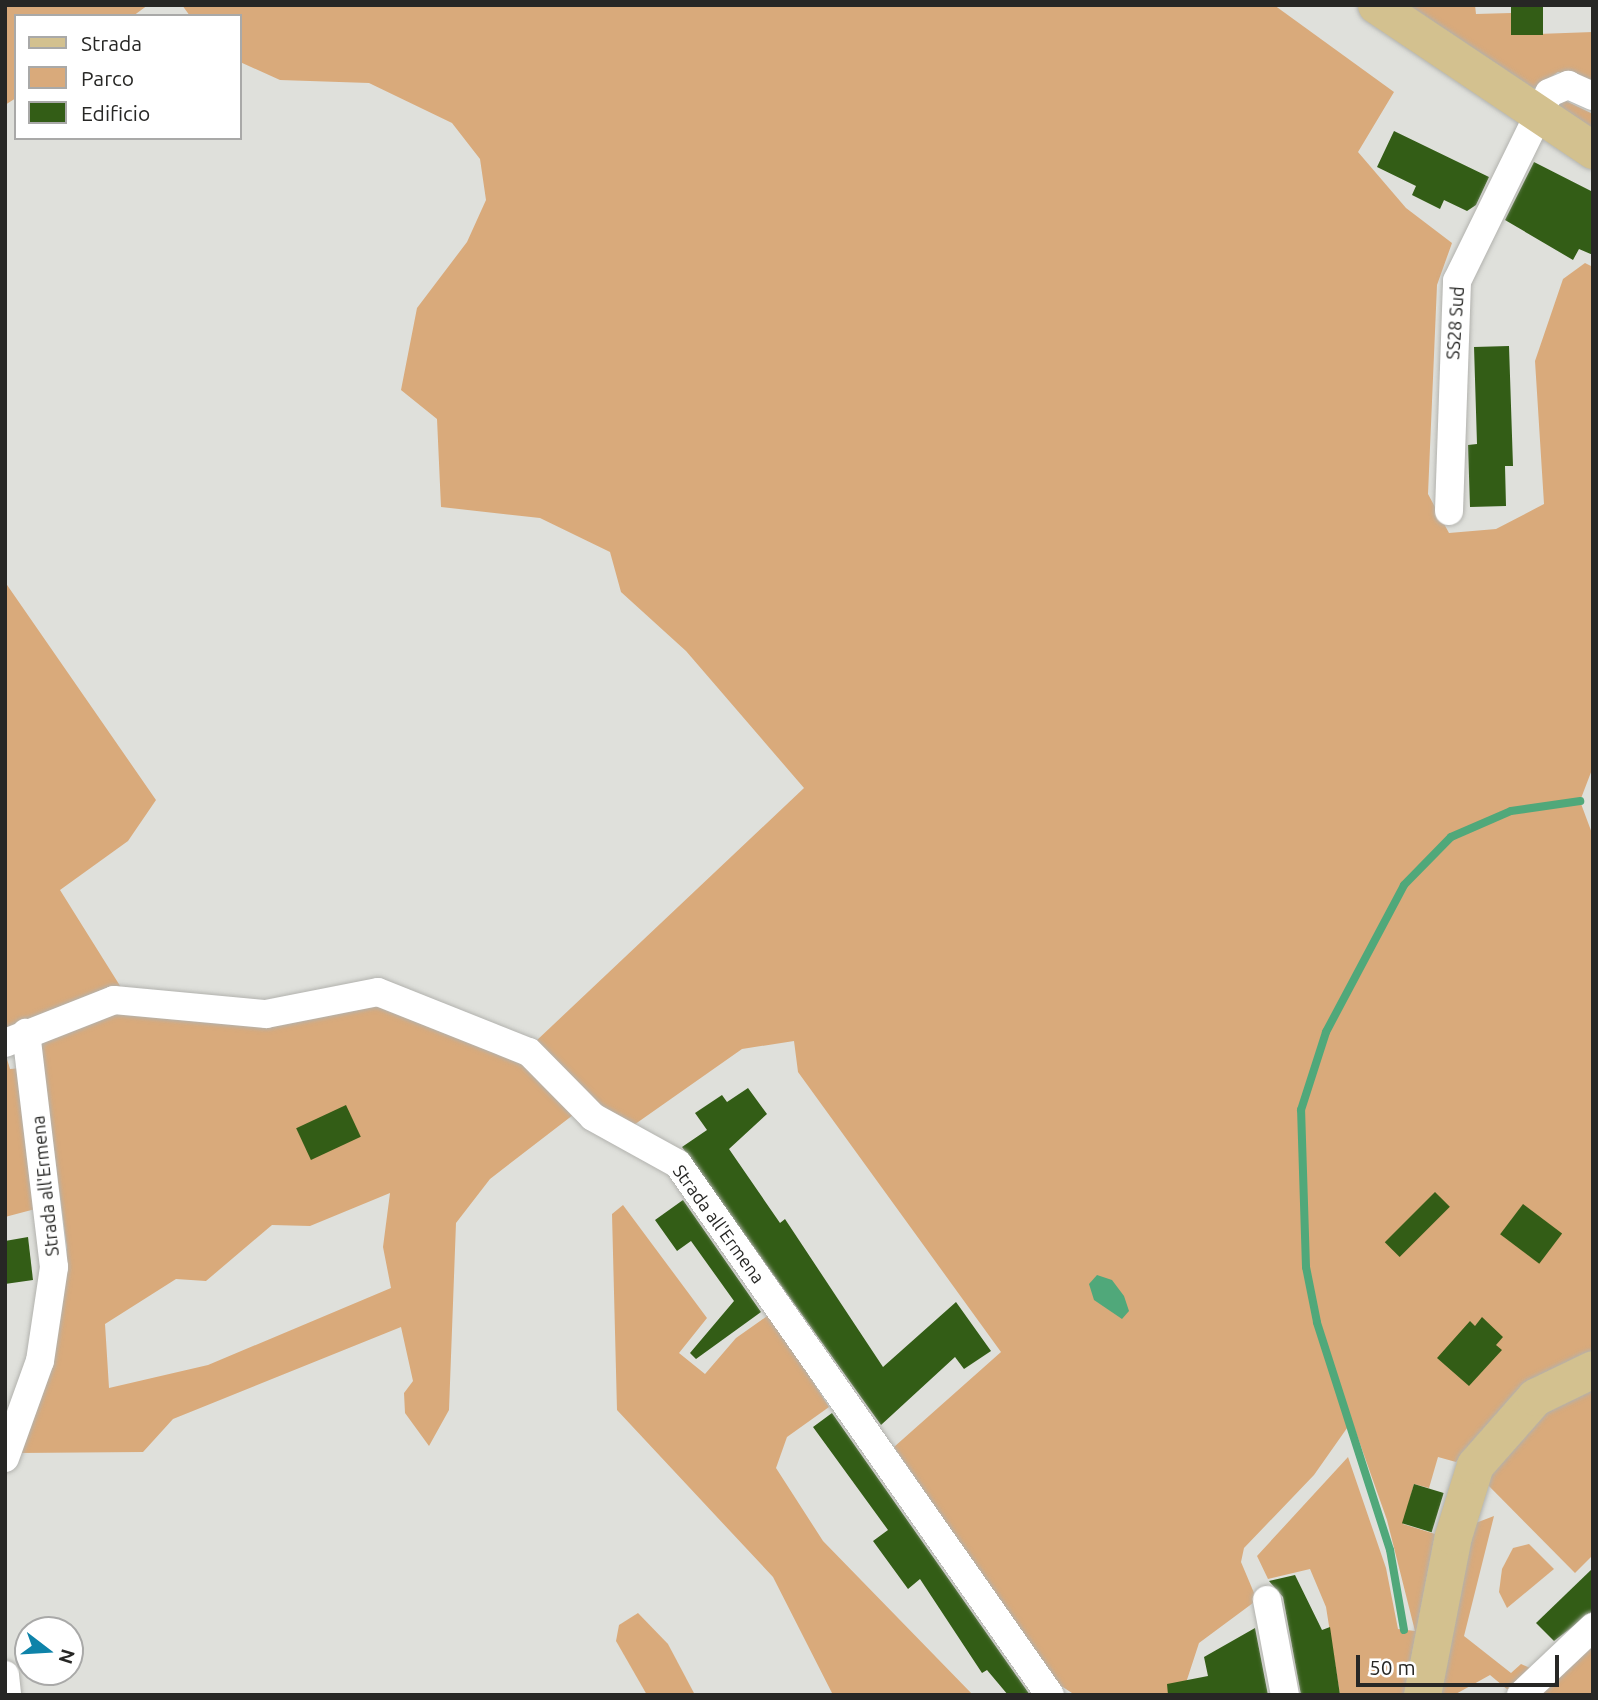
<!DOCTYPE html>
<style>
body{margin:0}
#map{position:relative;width:1598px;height:1700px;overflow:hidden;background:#dfe0db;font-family:Ubuntu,sans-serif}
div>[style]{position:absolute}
.green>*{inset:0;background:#d9aa7b}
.water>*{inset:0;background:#50a87a}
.stream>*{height:8px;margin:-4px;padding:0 4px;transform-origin:4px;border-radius:4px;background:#50a87a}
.building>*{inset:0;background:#335d16;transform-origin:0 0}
.roads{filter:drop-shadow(0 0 2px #b2b2ae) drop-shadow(0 0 2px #b2b2ae)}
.minor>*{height:28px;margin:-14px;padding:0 14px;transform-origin:14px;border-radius:14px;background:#fff}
.major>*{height:37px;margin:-18.5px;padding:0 18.5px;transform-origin:18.5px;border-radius:18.5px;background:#d3c18f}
span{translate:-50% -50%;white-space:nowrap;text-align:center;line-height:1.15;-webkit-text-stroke:7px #fff;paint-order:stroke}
.street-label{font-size:18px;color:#272725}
.frame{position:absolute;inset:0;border:7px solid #272725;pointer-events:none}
.legend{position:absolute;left:14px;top:14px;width:228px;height:126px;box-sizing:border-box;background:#fff;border:2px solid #a9a9a8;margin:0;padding:9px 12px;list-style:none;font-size:21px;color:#272725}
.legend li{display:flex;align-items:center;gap:14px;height:35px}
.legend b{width:35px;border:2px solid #a9a9a8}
.north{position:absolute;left:14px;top:1616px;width:70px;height:70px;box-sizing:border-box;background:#fff;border:2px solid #a9a9a8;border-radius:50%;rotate:107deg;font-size:19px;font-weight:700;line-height:28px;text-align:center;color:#272725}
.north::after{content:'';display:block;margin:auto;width:24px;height:32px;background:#0e83a9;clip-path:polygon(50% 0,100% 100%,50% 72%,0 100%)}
.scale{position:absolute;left:1356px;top:1655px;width:203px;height:32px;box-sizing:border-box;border:4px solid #272725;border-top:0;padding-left:9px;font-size:21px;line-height:24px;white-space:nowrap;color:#272725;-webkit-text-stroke:5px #fff;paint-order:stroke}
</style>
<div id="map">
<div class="green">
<i style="clip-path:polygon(148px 5px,133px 16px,16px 16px,16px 98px,5px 105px,5px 6px)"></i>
<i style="clip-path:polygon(182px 5px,1274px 5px,1394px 92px,1358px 152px,1406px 208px,1452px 243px,1437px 285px,1428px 494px,1449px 533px,1496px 529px,1544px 504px,1535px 361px,1563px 279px,1585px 263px,1593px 267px,1593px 767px,1580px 801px,1593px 836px,1593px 1353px,1513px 1395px,1456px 1462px,1438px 1457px,1429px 1488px,1414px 1484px,1403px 1524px,1435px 1534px,1404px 1695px,1340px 1695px,1326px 1607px,1310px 1569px,1268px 1579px,1257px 1556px,1348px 1457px,1386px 1568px,1398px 1629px,1415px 1631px,1387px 1520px,1352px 1421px,1314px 1475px,1244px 1548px,1241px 1562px,1257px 1600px,1199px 1643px,1182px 1695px,1072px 1693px,1055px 1682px,894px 1447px,1001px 1352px,798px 1072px,794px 1041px,742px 1049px,631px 1127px,604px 1113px,535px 1042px,804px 788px,686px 651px,621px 592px,610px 552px,540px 518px,441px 507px,437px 419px,401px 390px,417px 308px,467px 242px,486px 200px,480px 159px,452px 123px,369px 83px,280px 80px,240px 62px,240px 16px,190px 16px)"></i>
<i style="clip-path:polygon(1404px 5px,1475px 5px,1476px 14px,1511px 13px,1511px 35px,1593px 32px,1593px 80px,1558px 72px,1533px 89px)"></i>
<i style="clip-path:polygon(1566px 101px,1593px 114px,1593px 129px,1556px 104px)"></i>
<i style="clip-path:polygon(5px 582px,156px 800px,128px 841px,60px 890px,122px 989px,5px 1032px)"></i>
<i style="clip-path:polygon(evenodd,377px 1003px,517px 1057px,573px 1115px,490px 1179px,456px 1223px,449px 1410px,429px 1446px,405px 1413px,404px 1393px,413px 1381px,401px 1327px,173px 1419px,143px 1452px,17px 1453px,65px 1279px,67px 1248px,39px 1038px,109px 1011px,377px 1003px,390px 1193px,383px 1247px,391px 1288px,208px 1365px,109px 1388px,105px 1324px,176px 1279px,206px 1281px,272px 1225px,310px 1226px,390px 1193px)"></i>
<i style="clip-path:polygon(5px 1052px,10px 1069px,22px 1068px,39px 1208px,5px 1217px)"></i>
<i style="clip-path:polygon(623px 1205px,707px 1318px,679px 1353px,705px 1374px,736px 1338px,770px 1314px,829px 1407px,787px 1437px,776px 1468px,823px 1541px,973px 1695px,833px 1695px,773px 1577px,617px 1410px,612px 1214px)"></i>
<i style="clip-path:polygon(1593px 1385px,1593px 1555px,1575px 1573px,1483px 1480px,1539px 1413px)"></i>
<i style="clip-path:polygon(1494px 1516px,1464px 1636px,1511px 1673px,1521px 1664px,1530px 1668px,1508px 1690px,1490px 1675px,1454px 1695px,1437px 1695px,1473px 1524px)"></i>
<i style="clip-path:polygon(1529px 1544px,1554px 1569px,1507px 1608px,1499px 1592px,1502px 1569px,1513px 1548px)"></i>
<i style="clip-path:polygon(638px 1613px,668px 1644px,695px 1695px,647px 1695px,616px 1641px,619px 1625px)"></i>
<i style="clip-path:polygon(1593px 1642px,1593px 1695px,1539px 1695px)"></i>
</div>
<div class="water">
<i style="clip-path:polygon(1097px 1275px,1112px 1280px,1124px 1296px,1129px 1311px,1122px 1319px,1094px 1300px,1089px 1284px)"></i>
</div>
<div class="stream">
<i style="left:1404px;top:1630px;width:81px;rotate:-99.9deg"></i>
<i style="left:1390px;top:1550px;width:239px;rotate:-107.8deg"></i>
<i style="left:1317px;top:1322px;width:56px;rotate:-101.3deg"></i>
<i style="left:1306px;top:1267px;width:157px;rotate:-91.8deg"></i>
<i style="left:1301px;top:1110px;width:82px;rotate:-72.2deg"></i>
<i style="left:1326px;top:1032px;width:166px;rotate:-62deg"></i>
<i style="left:1404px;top:885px;width:67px;rotate:-45.6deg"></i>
<i style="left:1451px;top:837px;width:65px;rotate:-23.4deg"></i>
<i style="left:1511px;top:811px;width:70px;rotate:-8.2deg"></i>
</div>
<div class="building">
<i style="left:1511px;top:5px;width:32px;height:30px"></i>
<i style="clip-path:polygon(1394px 131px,1489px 177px,1476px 205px,1467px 211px,1444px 200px,1440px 209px,1412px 195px,1416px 186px,1377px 167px)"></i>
<i style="clip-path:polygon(1534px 162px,1593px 192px,1593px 255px,1579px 249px,1573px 260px,1505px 220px)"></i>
<i style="clip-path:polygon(1509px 346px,1513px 466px,1505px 466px,1506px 506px,1470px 507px,1468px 445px,1477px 444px,1474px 347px)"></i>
<i style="clip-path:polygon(748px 1088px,767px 1114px,729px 1149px,780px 1223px,785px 1219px,883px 1367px,956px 1302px,991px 1351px,964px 1369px,955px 1357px,881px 1425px,682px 1147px,707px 1130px,695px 1113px,722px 1095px,727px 1102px)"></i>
<i style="left:346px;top:1105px;width:35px;height:55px;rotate:65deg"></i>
<i style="left:1435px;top:1192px;width:21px;height:71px;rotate:45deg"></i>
<i style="clip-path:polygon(683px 1200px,761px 1312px,696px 1359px,690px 1353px,734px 1301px,691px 1241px,677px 1251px,655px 1220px)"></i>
<i style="left:1523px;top:1204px;width:49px;height:38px;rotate:37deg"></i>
<i style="clip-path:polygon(28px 1237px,33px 1280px,5px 1284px,5px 1241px)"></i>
<i style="clip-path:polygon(1482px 1317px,1503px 1337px,1496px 1345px,1502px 1350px,1469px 1386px,1437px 1358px,1470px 1321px,1475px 1326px)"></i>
<i style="clip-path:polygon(832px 1413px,1030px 1695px,1008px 1695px,987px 1670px,982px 1673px,920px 1579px,908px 1589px,873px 1541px,888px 1530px,813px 1427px)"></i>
<i style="left:1414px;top:1484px;width:31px;height:41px;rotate:17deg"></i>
<i style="clip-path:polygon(1593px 1568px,1593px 1611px,1554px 1641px,1536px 1623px)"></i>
<i style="clip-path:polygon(1295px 1575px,1322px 1630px,1330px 1627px,1340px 1695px,1301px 1695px,1283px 1597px,1269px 1581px)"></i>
<i style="clip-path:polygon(1255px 1628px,1268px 1695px,1168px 1695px,1167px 1684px,1208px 1676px,1204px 1657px)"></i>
</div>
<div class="roads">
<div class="minor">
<i style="left:1449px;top:511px;width:230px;rotate:-88deg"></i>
<i style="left:1457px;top:281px;width:209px;rotate:-63.9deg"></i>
<i style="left:1549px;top:93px;width:21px;rotate:-23deg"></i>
<i style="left:1568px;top:85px;width:27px;rotate:24deg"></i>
<i style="left:5px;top:1043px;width:117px;rotate:-21.5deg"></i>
<i style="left:114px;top:1000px;width:153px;rotate:5.3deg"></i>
<i style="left:266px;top:1014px;width:114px;rotate:-11.1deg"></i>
<i style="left:378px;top:992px;width:162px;rotate:21.7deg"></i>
<i style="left:529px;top:1052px;width:91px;rotate:45.4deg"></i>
<i style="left:593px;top:1117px;width:97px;rotate:28.9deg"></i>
<i style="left:678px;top:1164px;width:648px;rotate:54.99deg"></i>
<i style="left:5px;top:1458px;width:103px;rotate:-70.2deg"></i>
<i style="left:40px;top:1361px;width:95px;rotate:-81.5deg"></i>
<i style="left:54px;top:1267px;width:236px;rotate:-96.8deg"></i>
<i style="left:1267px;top:1600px;width:97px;rotate:79.3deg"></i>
<i style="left:5px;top:1675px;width:20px;rotate:84deg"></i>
<i style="left:1521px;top:1695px;width:99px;rotate:-43.4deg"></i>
</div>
<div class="major">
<i style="left:1376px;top:5px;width:261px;rotate:33.8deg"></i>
<i style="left:1422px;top:1695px;width:162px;rotate:-79deg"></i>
<i style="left:1453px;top:1536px;width:74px;rotate:-72.8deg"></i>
<i style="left:1475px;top:1465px;width:91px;rotate:-48.6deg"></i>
<i style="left:1535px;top:1397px;width:64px;rotate:-25.8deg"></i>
</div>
</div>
<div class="street-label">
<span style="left:1455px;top:323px;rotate:-86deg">SS28 Sud</span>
<span style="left:45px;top:1186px;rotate:-96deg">Strada all'Ermena</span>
<span style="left:719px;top:1224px;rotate:54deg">Strada all'Ermena</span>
</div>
<div class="frame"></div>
<ul class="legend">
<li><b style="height:9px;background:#d3c18f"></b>Strada</li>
<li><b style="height:19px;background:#d9aa7b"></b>Parco</li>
<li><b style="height:19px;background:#335d16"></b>Edificio</li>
</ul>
<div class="north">N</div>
<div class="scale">50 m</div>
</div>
